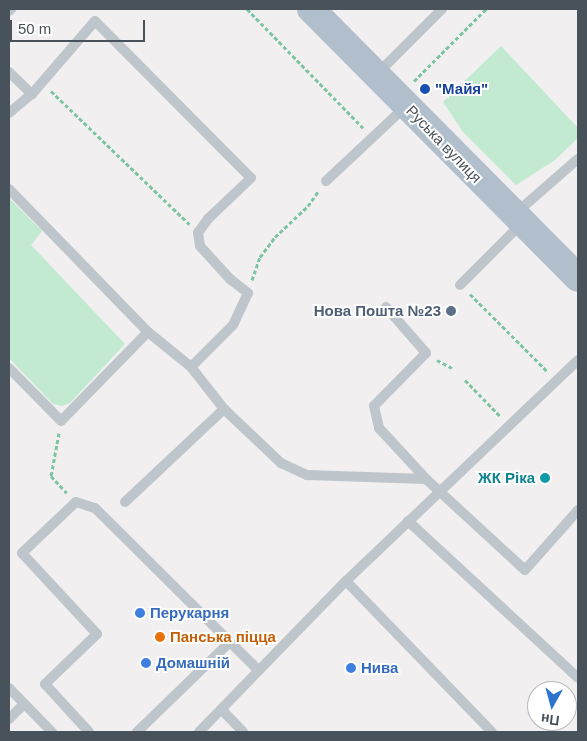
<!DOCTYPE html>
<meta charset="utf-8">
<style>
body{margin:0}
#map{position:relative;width:587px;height:741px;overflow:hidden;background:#f1efef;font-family:Helvetica,sans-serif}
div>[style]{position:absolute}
.green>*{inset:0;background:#c1ead1}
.path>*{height:3px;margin-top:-1.5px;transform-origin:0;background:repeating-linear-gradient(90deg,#7cc5a1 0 4px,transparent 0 6.5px)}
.lane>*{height:10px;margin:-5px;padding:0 5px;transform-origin:5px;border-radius:5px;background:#bec6cc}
.primary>*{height:28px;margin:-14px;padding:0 14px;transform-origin:14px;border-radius:14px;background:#b1becb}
.dots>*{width:14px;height:14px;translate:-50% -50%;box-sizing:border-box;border:2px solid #fff;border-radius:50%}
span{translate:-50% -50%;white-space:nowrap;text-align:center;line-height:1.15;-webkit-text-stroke:4px #fff;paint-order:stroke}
.transit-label{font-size:15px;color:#164399;font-weight:700}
.left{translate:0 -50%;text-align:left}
.street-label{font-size:15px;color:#48525a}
.service-label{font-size:15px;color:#4e5e75;font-weight:700}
.right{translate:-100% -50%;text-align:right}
.culture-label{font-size:15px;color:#0d838f;font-weight:700}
.shop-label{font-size:15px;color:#366cbe;font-weight:700}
.food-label{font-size:15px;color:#c56008;font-weight:700}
.frame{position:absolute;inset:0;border:10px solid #48525a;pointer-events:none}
.north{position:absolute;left:527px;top:681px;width:50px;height:50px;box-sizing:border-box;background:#fff;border:1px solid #b6babd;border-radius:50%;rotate:187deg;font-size:14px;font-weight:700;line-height:20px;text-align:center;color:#48525a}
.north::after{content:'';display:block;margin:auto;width:18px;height:22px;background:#2b73ce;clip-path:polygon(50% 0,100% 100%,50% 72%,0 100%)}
.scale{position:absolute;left:10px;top:20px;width:135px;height:22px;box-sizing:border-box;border:2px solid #48525a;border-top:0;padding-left:6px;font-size:15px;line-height:18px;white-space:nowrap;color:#48525a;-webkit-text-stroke:4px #fff;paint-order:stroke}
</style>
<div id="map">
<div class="green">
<i style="clip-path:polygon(501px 46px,578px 128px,578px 138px,555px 160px,516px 185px,463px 132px,443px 102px)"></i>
<i style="clip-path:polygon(9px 198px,42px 231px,31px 245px,125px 344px,70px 403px,62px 406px,53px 404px,9px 358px)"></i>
</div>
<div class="path">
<i style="left:247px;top:9px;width:166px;rotate:45.7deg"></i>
<i style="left:414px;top:81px;width:102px;rotate:-45deg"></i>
<i style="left:51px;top:91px;width:192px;rotate:43.9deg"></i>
<i style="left:252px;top:280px;width:24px;rotate:-71deg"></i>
<i style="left:260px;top:257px;width:25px;rotate:-53deg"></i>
<i style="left:275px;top:237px;width:45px;rotate:-43.2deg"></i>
<i style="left:308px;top:206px;width:19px;rotate:-55deg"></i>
<i style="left:470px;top:294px;width:109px;rotate:45deg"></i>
<i style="left:437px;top:360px;width:17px;rotate:28deg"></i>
<i style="left:465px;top:380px;width:52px;rotate:45.8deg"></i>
<i style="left:59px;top:433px;width:44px;rotate:100.5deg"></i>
<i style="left:51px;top:476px;width:23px;rotate:47deg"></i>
</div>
<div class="lane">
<i style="left:9px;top:11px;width:3px;rotate:-45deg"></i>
<i style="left:9px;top:72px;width:32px;rotate:44deg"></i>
<i style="left:377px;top:74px;width:92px;rotate:-45deg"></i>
<i style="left:9px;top:113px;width:30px;rotate:-40deg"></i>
<i style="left:32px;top:94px;width:96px;rotate:-49.2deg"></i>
<i style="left:95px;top:21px;width:221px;rotate:45.2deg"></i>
<i style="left:251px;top:178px;width:59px;rotate:136.4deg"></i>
<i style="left:208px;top:219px;width:17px;rotate:126deg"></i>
<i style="left:198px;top:233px;width:13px;rotate:81deg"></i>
<i style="left:200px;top:246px;width:45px;rotate:47.7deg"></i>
<i style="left:230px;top:279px;width:23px;rotate:38deg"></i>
<i style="left:248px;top:293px;width:35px;rotate:115deg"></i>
<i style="left:233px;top:325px;width:59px;rotate:135deg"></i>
<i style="left:326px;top:181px;width:108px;rotate:-43.1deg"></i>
<i style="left:9px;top:189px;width:199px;rotate:45.8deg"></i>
<i style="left:148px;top:332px;width:55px;rotate:39.1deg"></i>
<i style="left:191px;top:367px;width:53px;rotate:51.8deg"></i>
<i style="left:224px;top:409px;width:79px;rotate:43.5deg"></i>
<i style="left:281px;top:463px;width:29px;rotate:25deg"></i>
<i style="left:307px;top:475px;width:119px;rotate:1.9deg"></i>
<i style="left:426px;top:479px;width:134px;rotate:42.6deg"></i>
<i style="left:525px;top:570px;width:80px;rotate:-48.5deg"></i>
<i style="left:516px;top:213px;width:82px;rotate:-41.1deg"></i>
<i style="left:460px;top:285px;width:88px;rotate:-45deg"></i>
<i style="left:386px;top:307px;width:61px;rotate:49deg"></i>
<i style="left:426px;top:353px;width:74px;rotate:134.5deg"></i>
<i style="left:374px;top:406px;width:23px;rotate:77deg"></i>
<i style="left:379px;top:428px;width:69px;rotate:47.3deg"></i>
<i style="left:9px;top:368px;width:74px;rotate:45.5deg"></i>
<i style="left:61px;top:421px;width:124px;rotate:-45.7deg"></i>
<i style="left:125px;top:502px;width:136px;rotate:-43.2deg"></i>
<i style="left:408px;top:521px;width:231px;rotate:42.7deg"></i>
<i style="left:346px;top:581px;width:210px;rotate:46deg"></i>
<i style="left:9px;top:688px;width:62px;rotate:45.7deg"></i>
<i style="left:222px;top:710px;width:30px;rotate:46deg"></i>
<i style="left:9px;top:719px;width:21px;rotate:-45deg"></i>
<i style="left:89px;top:732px;width:65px;rotate:-132.5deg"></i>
<i style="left:45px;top:684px;width:72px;rotate:-43.9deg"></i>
<i style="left:97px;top:634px;width:110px;rotate:-132.8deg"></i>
<i style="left:22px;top:553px;width:74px;rotate:-43.4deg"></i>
<i style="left:76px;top:502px;width:20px;rotate:18deg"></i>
<i style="left:95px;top:508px;width:228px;rotate:44.8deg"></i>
<i style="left:137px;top:732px;width:128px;rotate:-44.1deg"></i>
<i style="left:199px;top:732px;width:211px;rotate:-45.8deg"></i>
<i style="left:346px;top:581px;width:320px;rotate:-43.6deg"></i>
</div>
<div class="primary">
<i style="left:311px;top:9px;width:379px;rotate:45.2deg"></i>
</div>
<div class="dots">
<i style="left:425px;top:89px;background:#1a4fb4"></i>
<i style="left:451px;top:311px;background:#5c6f8a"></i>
<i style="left:545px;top:478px;background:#0f9aa8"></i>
<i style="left:140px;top:613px;background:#3f7fe0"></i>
<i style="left:160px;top:637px;background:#e8710a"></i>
<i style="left:146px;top:663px;background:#3f7fe0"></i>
<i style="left:351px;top:668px;background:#3f7fe0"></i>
</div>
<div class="transit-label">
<span class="left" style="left:435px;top:89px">"Майя"</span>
</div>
<div class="street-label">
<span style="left:444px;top:144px;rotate:46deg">Руська вулиця</span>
</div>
<div class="service-label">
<span class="right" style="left:441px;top:311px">Нова Пошта №23</span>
</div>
<div class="culture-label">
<span class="right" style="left:535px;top:478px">ЖК Ріка</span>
</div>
<div class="shop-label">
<span class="left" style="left:150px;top:613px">Перукарня</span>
<span class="left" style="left:156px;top:663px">Домашній</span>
<span class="left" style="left:361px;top:668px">Нива</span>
</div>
<div class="food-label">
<span class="left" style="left:170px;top:637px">Панська пiцца</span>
</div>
<div class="frame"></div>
<div class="north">Пн</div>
<div class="scale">50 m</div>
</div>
